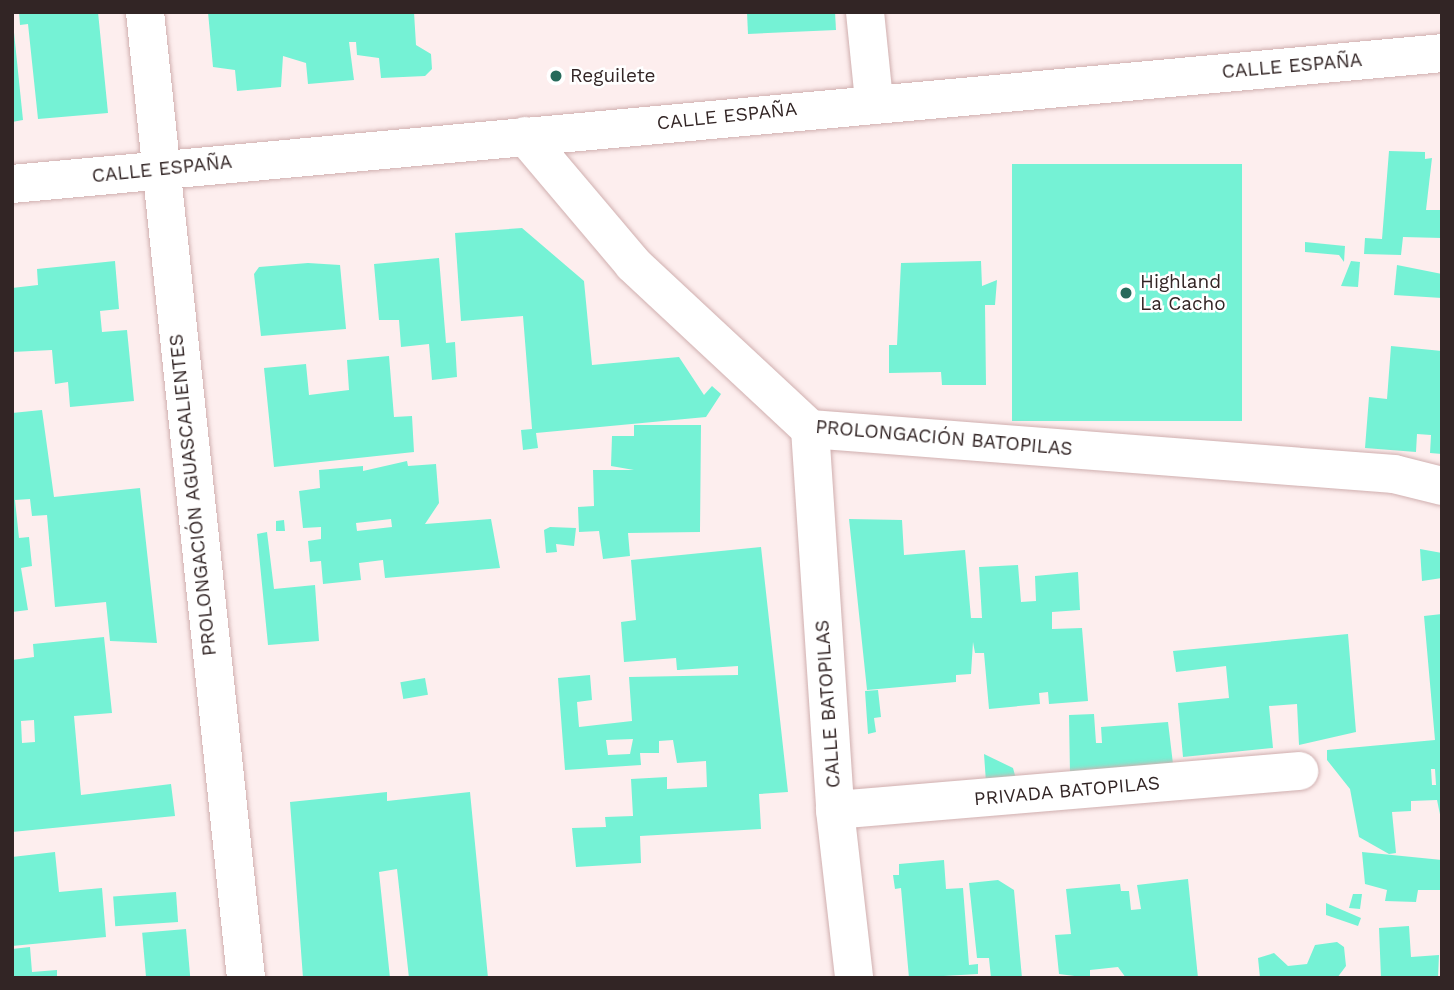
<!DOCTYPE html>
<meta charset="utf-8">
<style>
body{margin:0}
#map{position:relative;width:1454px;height:990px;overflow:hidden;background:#fdeeee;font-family:"Work Sans",sans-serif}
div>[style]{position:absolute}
.building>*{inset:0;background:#75f2d5;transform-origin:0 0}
.roads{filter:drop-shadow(0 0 2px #d0afaf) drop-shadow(0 0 2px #d0afaf)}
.minor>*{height:38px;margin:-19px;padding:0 19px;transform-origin:19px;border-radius:19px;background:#fff}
.dots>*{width:19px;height:19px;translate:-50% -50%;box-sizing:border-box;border:4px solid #fff;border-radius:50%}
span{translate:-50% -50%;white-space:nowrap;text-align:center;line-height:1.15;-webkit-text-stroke:5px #fff;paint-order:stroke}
.street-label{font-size:19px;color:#322525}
.poi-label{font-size:19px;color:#322525}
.left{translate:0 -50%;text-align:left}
.frame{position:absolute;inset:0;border:14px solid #322525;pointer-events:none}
</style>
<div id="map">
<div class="building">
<i style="clip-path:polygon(19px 12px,98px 12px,108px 113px,38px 119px,28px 24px,20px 25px)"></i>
<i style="clip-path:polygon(208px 12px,414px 12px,416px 45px,431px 54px,432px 69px,425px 76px,381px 78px,379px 58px,357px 55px,356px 42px,349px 42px,354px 80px,308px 84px,306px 63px,283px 56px,281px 87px,237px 91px,235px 70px,213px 67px)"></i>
<i style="clip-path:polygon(747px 12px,835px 12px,836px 30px,748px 34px)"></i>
<i style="clip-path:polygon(12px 13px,23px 120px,12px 122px)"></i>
<i style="clip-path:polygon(1389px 151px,1425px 152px,1425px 159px,1432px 158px,1426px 210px,1442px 210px,1442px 238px,1403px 237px,1401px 255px,1364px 254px,1365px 238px,1382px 239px)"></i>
<i style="left:1012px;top:164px;width:230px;height:257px"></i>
<i style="clip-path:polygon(522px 228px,584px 281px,592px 365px,679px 357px,704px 395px,712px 386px,721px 394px,706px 417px,536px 433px,538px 448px,523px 450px,521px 430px,532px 429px,523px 316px,461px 321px,455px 233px)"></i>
<i style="clip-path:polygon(1305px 242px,1345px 246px,1344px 262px,1339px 255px,1305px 252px)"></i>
<i style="clip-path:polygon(439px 258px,446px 343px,455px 342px,457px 377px,432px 380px,429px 344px,401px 347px,399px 320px,379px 320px,374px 264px)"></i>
<i style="clip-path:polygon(115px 261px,119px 309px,100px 311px,102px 332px,127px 330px,134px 401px,70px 407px,68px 382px,55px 384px,52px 350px,12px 352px,12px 288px,38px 285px,37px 269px)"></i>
<i style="clip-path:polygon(981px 261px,982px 286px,997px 280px,995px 305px,985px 305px,986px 385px,942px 385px,941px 372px,889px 373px,889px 345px,897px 345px,901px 263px)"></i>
<i style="clip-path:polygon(1351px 261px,1360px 262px,1358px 287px,1341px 286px)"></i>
<i style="clip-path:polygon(308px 263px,340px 265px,346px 329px,261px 336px,254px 274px,259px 267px)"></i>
<i style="clip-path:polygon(1397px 265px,1442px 274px,1442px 298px,1394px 295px)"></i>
<i style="clip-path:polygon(1391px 346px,1442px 351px,1442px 454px,1430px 453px,1431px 435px,1417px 434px,1416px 452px,1365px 448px,1369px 397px,1387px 399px)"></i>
<i style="clip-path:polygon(389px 356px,394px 417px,412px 416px,414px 452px,274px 467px,264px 368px,306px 364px,309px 395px,349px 390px,347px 360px)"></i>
<i style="clip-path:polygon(42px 410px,54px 497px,140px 488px,157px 643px,110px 641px,106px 602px,55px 607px,47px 515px,32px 516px,30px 499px,15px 500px,19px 538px,29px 537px,32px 566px,21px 568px,28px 610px,12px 612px,12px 413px)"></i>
<i style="clip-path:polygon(634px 425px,701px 425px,700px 532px,628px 533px,630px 556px,603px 559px,599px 531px,579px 532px,578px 507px,594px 506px,593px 470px,634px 470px,611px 466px,612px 436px,634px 436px)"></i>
<i style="clip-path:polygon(evenodd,407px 461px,408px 466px,436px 464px,439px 503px,425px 524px,491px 519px,500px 568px,385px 578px,383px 560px,359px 563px,361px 580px,323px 584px,321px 561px,310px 562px,308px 541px,321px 539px,321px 527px,303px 528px,299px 491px,320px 488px,319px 470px,363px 466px,363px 471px,407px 461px,391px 519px,392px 527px,357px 531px,356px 523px,391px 519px)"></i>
<i style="clip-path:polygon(849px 519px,902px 520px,904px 555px,965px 550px,971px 618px,982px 618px,979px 567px,1018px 565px,1021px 602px,1036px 601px,1035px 576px,1078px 572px,1080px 610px,1052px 612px,1052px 629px,1082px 628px,1088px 701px,1049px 704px,1048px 692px,1039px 693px,1040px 704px,989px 709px,984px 653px,975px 653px,973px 642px,971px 674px,956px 675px,956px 682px,867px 690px)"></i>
<i style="clip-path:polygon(284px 520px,285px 531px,276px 531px,276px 521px)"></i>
<i style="clip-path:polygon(550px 527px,576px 528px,574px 546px,556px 544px,557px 552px,546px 553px,544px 530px)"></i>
<i style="clip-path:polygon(267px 532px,274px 589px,315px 585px,319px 641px,268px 645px,257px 534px)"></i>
<i style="clip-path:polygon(evenodd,761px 547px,788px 792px,759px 794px,761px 829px,640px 836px,641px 863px,576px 867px,572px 828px,606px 827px,605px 817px,633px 816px,631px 779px,667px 777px,667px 789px,707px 787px,706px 761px,677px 763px,673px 740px,659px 741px,659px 753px,640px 753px,641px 765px,565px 770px,558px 678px,590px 675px,592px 700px,577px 702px,579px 727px,632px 721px,629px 677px,738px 675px,738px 666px,677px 670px,676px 658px,624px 662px,621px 622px,636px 620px,631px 560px,761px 547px,633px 739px,630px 754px,608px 755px,606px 740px,633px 739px)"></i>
<i style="clip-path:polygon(1420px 549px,1442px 553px,1442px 578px,1422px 581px)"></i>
<i style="clip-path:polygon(evenodd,1442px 614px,1442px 824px,1437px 800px,1411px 801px,1411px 811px,1392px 812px,1396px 853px,1389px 854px,1359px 837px,1350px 789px,1327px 760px,1327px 750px,1435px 740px,1424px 616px,1442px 614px,1431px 769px,1435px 769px,1436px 785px,1432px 785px,1431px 769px)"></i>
<i style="clip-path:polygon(1348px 634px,1356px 732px,1299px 745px,1297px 704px,1269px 706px,1273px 748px,1183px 757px,1178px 703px,1229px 698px,1226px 666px,1176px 672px,1173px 651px)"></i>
<i style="clip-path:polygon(evenodd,104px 637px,112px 713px,74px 716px,81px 795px,171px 784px,175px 816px,12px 832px,12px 660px,34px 657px,33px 644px,104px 637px,34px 720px,35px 742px,22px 743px,21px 721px,34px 720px)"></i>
<i style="left:425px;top:678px;width:17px;height:25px;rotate:80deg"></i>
<i style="clip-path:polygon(878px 690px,881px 717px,874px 718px,876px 732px,868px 734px,865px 691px)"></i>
<i style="clip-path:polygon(1094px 714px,1096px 743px,1102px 743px,1101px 727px,1168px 722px,1173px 764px,1070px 774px,1069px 715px)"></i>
<i style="clip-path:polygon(984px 754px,1013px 768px,1016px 779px,986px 782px)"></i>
<i style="clip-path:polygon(387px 792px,387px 801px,470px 792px,488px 978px,409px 978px,397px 869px,379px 872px,390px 978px,303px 978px,290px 802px)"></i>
<i style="clip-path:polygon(55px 852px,59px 892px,102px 888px,106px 937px,12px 946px,12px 857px)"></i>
<i style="clip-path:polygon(1362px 852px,1442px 860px,1442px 890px,1418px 890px,1416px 902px,1385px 901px,1387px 890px,1365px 884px)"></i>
<i style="clip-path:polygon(944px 860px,946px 889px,963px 888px,969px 965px,978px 964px,978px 974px,909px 978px,901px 888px,895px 889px,893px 875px,899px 875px,899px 864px)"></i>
<i style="clip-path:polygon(1188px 879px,1198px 978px,1126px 978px,1118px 967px,1090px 970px,1090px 978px,1059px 974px,1055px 935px,1071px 934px,1066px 889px,1120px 884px,1121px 891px,1129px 891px,1131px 910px,1141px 909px,1137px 885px)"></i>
<i style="clip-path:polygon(998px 880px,1014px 890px,1022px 978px,991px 978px,989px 958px,977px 958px,969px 883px)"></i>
<i style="left:176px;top:892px;width:30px;height:63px;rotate:86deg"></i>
<i style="clip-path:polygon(1353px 894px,1362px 894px,1360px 909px,1349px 908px)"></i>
<i style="clip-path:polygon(1326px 903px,1361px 918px,1358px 926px,1326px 915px)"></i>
<i style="clip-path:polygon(1409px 926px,1411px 957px,1439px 955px,1438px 978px,1381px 978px,1379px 928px)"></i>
<i style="left:186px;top:929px;width:49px;height:44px;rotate:85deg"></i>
<i style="clip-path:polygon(1337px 942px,1344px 947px,1346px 966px,1337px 978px,1260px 978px,1258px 958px,1274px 953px,1288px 966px,1307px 964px,1315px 945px)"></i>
<i style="clip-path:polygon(30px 947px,32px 972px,57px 970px,57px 978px,12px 978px,12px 949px)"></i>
</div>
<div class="roads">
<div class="minor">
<i style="left:145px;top:12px;width:971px;rotate:84.03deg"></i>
<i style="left:865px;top:12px;width:89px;rotate:84.2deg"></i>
<i style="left:525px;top:136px;width:167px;rotate:49.8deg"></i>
<i style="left:633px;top:264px;width:242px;rotate:43deg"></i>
<i style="left:810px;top:429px;width:586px;rotate:4.41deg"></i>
<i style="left:1394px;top:474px;width:49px;rotate:14deg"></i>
<i style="left:12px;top:184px;width:1436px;rotate:-5.23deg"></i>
<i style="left:810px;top:429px;width:382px;rotate:86.2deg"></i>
<i style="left:835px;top:810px;width:169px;rotate:83.5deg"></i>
<i style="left:835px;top:810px;width:466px;rotate:-4.8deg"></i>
</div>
</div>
<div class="dots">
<i style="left:556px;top:76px;background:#276a5b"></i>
<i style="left:1126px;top:293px;background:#276a5b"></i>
</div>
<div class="street-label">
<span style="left:1292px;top:66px;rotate:-5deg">CALLE ESPAÑA</span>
<span style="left:727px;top:116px;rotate:-6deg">CALLE ESPAÑA</span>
<span style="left:162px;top:169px;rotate:-6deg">CALLE ESPAÑA</span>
<span style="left:944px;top:438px;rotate:5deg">PROLONGACIÓN BATOPILAS</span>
<span style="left:193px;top:495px;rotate:-96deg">PROLONGACIÓN AGUASCALIENTES</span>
<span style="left:828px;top:704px;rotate:-94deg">CALLE BATOPILAS</span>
<span style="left:1067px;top:791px;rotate:-5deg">PRIVADA BATOPILAS</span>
</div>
<div class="poi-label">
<span class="left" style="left:570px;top:76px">Reguilete</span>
<span class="left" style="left:1140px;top:293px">Highland<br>La Cacho</span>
</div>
<div class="frame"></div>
</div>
